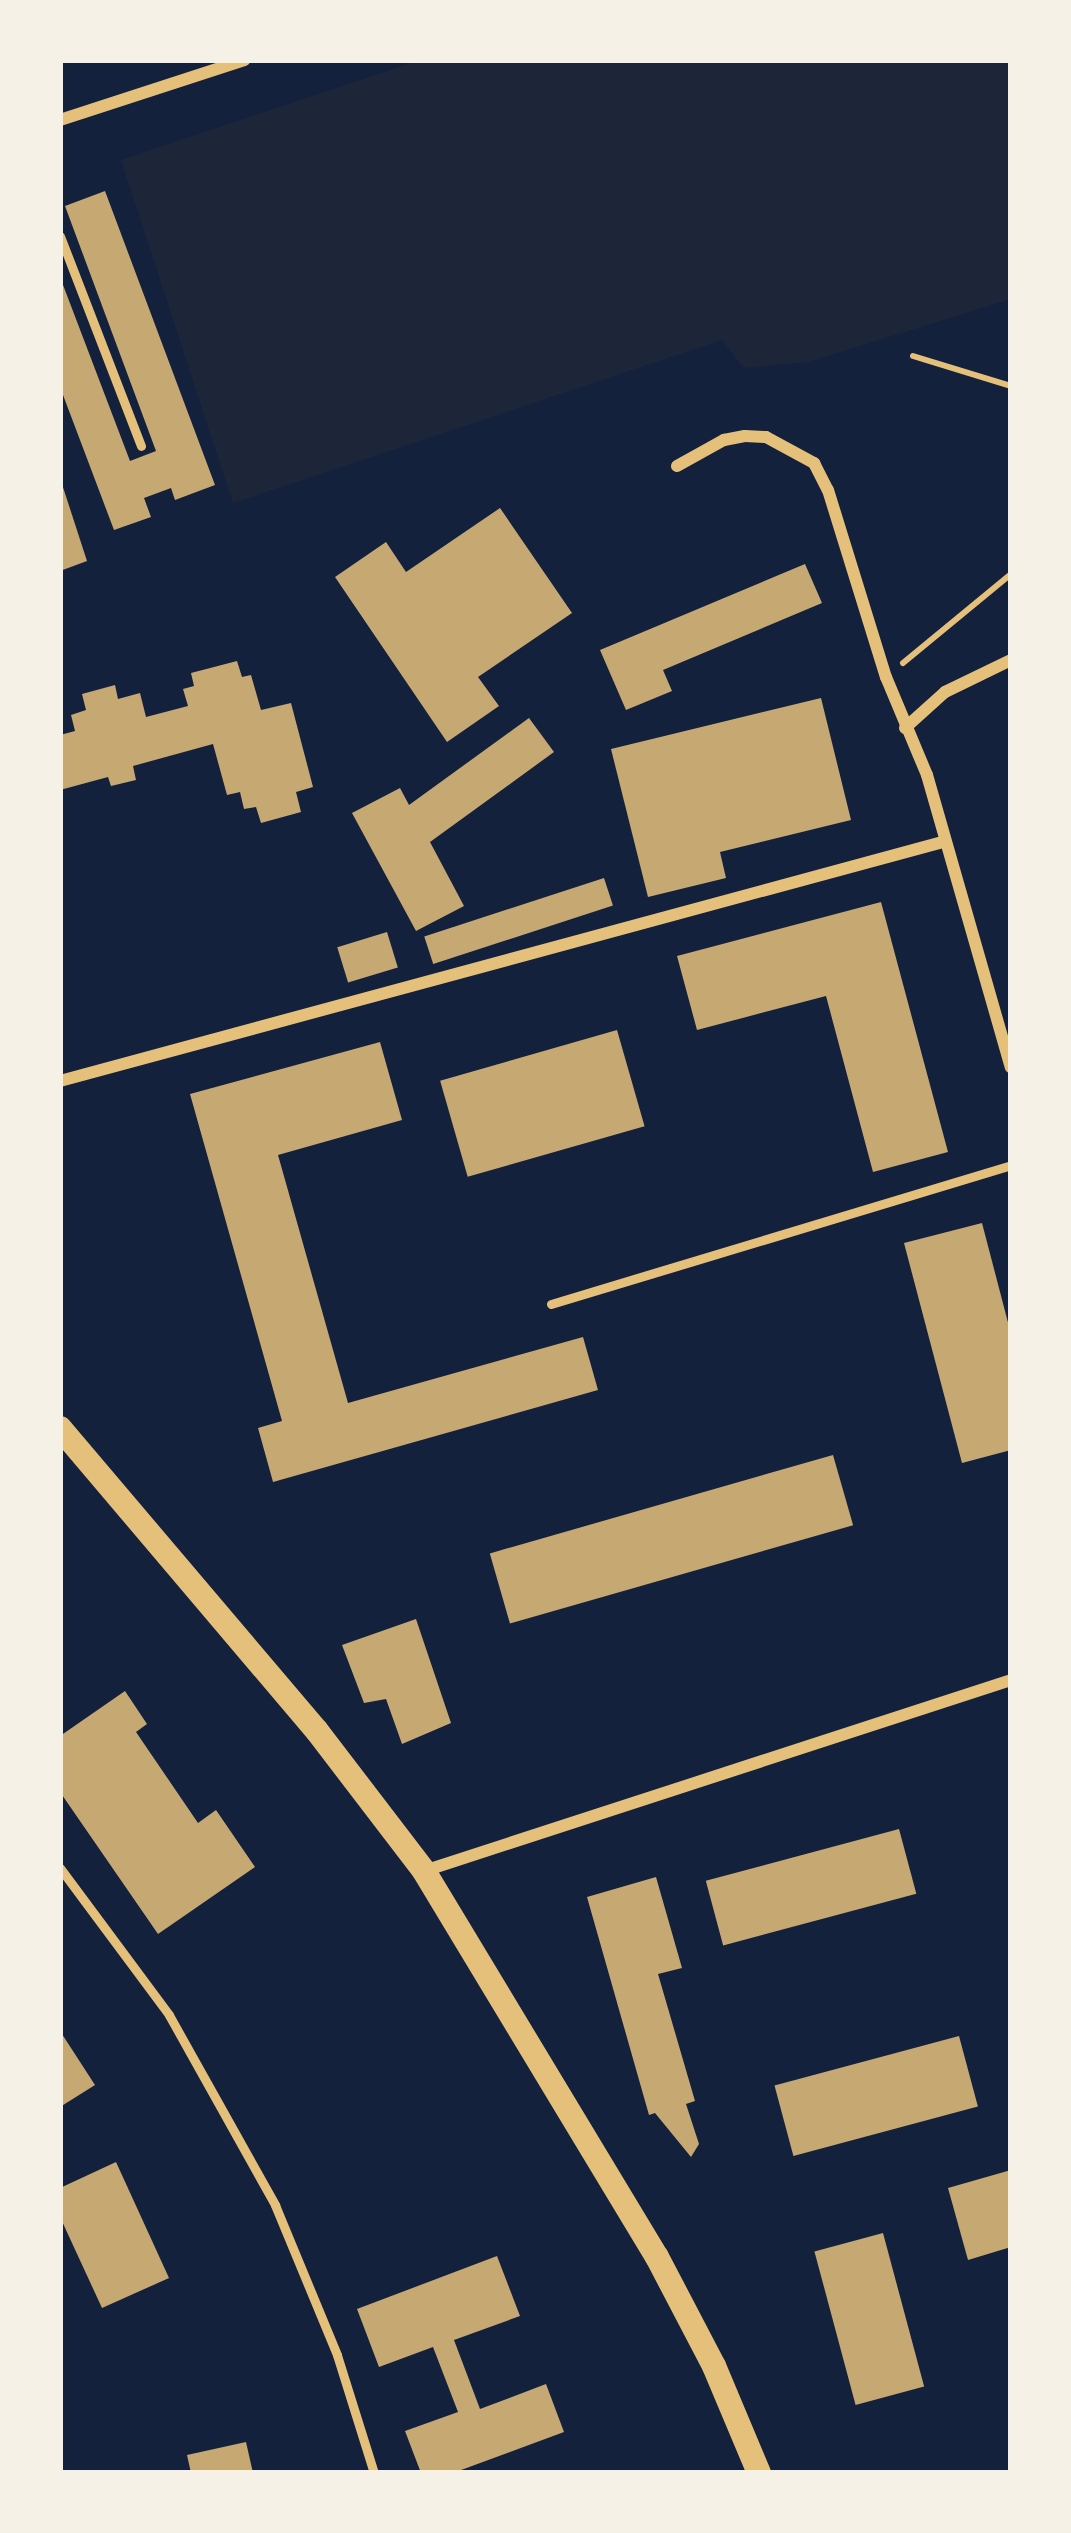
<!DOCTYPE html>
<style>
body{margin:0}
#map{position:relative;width:1071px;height:2533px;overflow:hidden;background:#14213d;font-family:"Nunito Sans",sans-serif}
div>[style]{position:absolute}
.green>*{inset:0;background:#1d2539}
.building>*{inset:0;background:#c6a872;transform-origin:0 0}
.path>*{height:6px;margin:-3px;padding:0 3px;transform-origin:3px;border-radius:3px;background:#e5c07b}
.service>*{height:9px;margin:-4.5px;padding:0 4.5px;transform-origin:4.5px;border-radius:4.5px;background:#e5c07b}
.minor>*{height:12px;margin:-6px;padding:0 6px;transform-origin:6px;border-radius:6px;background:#e5c07b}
.secondary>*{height:24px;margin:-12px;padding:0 12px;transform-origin:12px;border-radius:12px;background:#e5c07b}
span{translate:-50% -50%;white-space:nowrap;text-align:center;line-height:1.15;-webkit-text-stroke:9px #f6f1e7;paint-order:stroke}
.frame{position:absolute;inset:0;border:63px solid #f6f1e7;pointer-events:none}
</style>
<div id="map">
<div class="green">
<i style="clip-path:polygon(420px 60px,1011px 60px,1011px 299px,808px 362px,744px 368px,722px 340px,233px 503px,121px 160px)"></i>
</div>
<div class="building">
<i style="clip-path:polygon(105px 191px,215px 485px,175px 500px,171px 488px,144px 498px,151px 517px,114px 530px,60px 387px,60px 277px,130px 461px,156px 451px,65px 206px)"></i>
<i style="clip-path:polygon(60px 478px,87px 561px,60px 571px)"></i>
<i style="clip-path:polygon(500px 508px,572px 613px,478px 677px,499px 706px,447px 742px,335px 577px,386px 542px,406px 572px)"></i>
<i style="clip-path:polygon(805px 564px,822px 603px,663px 670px,672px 691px,626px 710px,600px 650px)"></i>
<i style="clip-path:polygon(237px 661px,242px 677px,251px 675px,261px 710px,291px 703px,313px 787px,296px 792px,301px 812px,261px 823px,256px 807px,244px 809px,240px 792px,227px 795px,213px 744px,133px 766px,136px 780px,111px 786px,108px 777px,60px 790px,60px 735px,75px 731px,71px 715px,86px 710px,82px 694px,115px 685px,118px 699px,140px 693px,146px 717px,188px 706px,183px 689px,194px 686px,191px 673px)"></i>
<i style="clip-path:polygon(821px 698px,851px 820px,720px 852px,726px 878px,648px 897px,611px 749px)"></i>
<i style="clip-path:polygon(529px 718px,554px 752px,430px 842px,464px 906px,416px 931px,352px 813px,400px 788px,409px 805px)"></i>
<i style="left:604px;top:878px;width:29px;height:189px;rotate:72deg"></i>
<i style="clip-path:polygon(881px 902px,948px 1152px,873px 1172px,826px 996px,697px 1030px,677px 956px)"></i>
<i style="left:387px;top:932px;width:37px;height:52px;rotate:73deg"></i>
<i style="left:617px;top:1030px;width:100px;height:184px;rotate:74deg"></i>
<i style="clip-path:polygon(380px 1042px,402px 1120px,278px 1155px,348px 1403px,583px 1337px,598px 1390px,273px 1482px,258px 1428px,282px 1421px,190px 1094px)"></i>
<i style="clip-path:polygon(982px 1223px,1011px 1334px,1011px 1450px,962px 1463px,904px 1243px)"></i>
<i style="left:833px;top:1455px;width:73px;height:357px;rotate:74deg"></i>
<i style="clip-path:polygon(416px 1619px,451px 1723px,402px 1744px,386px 1699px,364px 1703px,342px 1645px)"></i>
<i style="clip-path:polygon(125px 1691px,147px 1724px,136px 1732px,198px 1823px,216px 1810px,255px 1867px,158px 1934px,60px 1792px,60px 1736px)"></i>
<i style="left:899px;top:1829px;width:67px;height:200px;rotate:75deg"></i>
<i style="clip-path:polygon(656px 1877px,682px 1968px,658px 1974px,695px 2101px,686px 2104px,699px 2144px,691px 2157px,655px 2113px,649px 2115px,587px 1897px)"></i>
<i style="clip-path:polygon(60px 2031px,95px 2085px,60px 2107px)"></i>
<i style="left:959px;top:2036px;width:73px;height:191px;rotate:75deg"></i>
<i style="clip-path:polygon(116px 2162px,169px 2278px,102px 2308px,60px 2217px,60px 2188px)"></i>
<i style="clip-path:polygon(1011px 2170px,1011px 2247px,968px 2260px,948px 2188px)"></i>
<i style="left:883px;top:2233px;width:159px;height:71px;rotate:75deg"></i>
<i style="clip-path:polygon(497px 2256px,520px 2316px,454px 2340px,480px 2409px,546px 2384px,564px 2432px,453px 2473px,421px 2473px,405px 2431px,458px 2412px,433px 2347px,379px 2367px,357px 2309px)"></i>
<i style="clip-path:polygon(246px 2442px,253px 2473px,191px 2473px,187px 2455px)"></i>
</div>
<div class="path">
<i style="left:913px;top:356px;width:102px;rotate:17deg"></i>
<i style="left:903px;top:663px;width:140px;rotate:-39.5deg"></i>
</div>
<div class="service">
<i style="left:60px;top:236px;width:225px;rotate:68.9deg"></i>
<i style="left:551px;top:1304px;width:481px;rotate:-16.8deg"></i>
<i style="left:60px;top:1868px;width:183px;rotate:53.4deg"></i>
<i style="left:169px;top:2015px;width:218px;rotate:60.8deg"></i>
<i style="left:275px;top:2205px;width:162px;rotate:67.5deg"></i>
<i style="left:337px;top:2355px;width:124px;rotate:72.6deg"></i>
</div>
<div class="minor">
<i style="left:60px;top:120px;width:194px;rotate:-18deg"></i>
<i style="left:677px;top:466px;width:54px;rotate:-29deg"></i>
<i style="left:724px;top:440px;width:21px;rotate:-11deg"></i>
<i style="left:745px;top:436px;width:21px;rotate:3deg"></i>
<i style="left:766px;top:437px;width:55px;rotate:28.4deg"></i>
<i style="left:814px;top:463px;width:30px;rotate:63deg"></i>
<i style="left:828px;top:490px;width:196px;rotate:72.8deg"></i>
<i style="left:886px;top:677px;width:106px;rotate:67.3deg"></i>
<i style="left:927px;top:775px;width:304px;rotate:74deg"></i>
<i style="left:905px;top:728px;width:54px;rotate:-42deg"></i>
<i style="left:945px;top:692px;width:73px;rotate:-25.9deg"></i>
<i style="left:60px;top:1081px;width:915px;rotate:-15.15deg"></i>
<i style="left:424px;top:1871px;width:617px;rotate:-18.02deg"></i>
</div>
<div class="secondary">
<i style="left:60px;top:1428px;width:397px;rotate:49.7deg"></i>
<i style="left:317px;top:1731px;width:176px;rotate:52.6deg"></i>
<i style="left:424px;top:1871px;width:451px;rotate:58.9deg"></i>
<i style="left:657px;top:2257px;width:123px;rotate:62.4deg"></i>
<i style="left:714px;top:2366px;width:116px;rotate:67.2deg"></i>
</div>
<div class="frame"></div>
</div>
